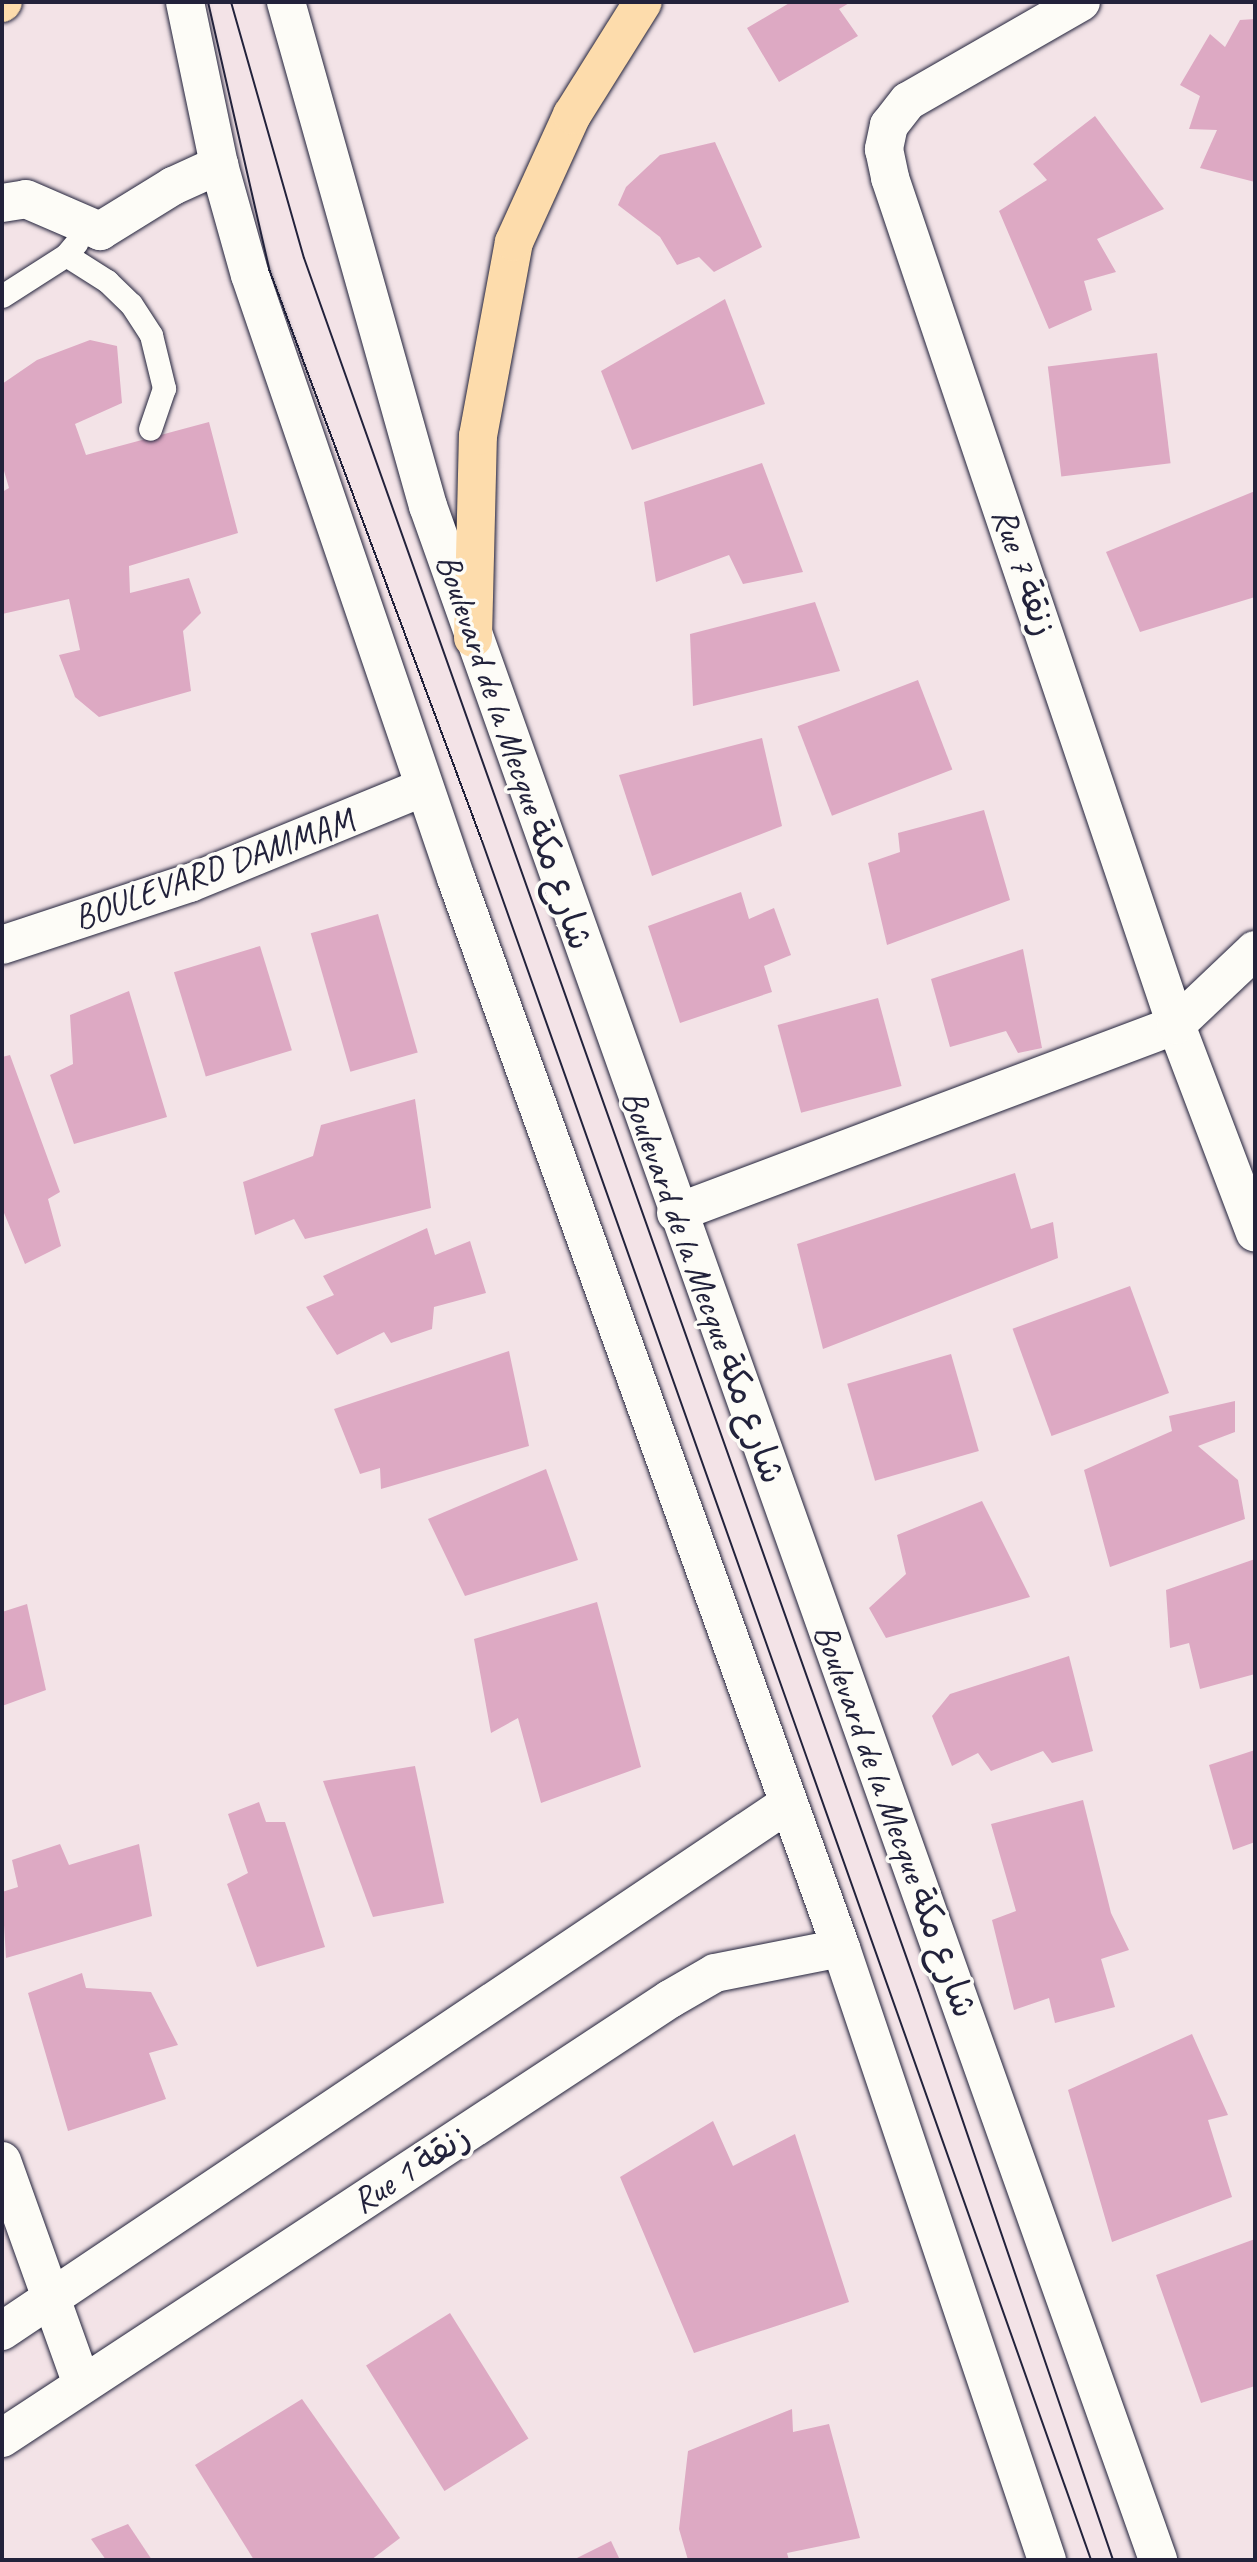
<!DOCTYPE html>
<meta charset="utf-8">
<style>
body{margin:0}
#map{position:relative;width:1257px;height:2562px;overflow:hidden;background:#f3e3e7;font-family:Caveat,"Playpen Sans Arabic",sans-serif}
div>[style]{position:absolute}
.building>*{inset:0;background:#dda9c3;transform-origin:0 0}
.roads{filter:drop-shadow(0 0 2px #22223b) drop-shadow(0 0 2px #22223b)}
.service>*{height:23px;margin:-11.5px;padding:0 11.5px;transform-origin:11.5px;border-radius:11.5px;background:#fdfcf7}
.minor>*{height:38px;margin:-19px;padding:0 19px;transform-origin:19px;border-radius:19px;background:#fdfcf7}
.tertiary>*{height:38px;margin:-19px;padding:0 19px;transform-origin:19px;border-radius:19px;background:#fdfcf7}
.secondary>*{height:38px;margin:-19px;padding:0 19px;transform-origin:19px;border-radius:19px;background:#fdfcf7}
.trunk>*{height:38px;margin:-19px;padding:0 19px;transform-origin:19px;border-radius:19px;background:#fddcac}
.tram>*{height:2px;margin:-1px;padding:0 1px;transform-origin:1px;border-radius:1px;background:#22223b}
span{translate:-50% -50%;white-space:nowrap;text-align:center;line-height:1.15;-webkit-text-stroke:7px #fdfcf7;paint-order:stroke}
.street-label{font-size:35px;color:#22223b}
.frame{position:absolute;inset:0;border:4px solid #22223b;pointer-events:none}
</style>
<div id="map">
<div class="building">
<i style="clip-path:polygon(791px 2px,851px 2px,839px 9px,858px 36px,779px 82px,747px 28px)"></i>
<i style="clip-path:polygon(1255px 19px,1255px 182px,1200px 168px,1217px 130px,1189px 129px,1200px 96px,1180px 85px,1210px 34px,1225px 47px,1240px 20px)"></i>
<i style="clip-path:polygon(1095px 116px,1164px 209px,1097px 239px,1116px 272px,1084px 281px,1092px 310px,1049px 329px,999px 211px,1047px 180px,1033px 164px)"></i>
<i style="clip-path:polygon(715px 142px,762px 247px,714px 272px,699px 257px,677px 265px,660px 237px,618px 205px,626px 187px,660px 155px)"></i>
<i style="clip-path:polygon(725px 299px,765px 404px,632px 450px,601px 371px)"></i>
<i style="clip-path:polygon(90px 340px,117px 346px,122px 403px,75px 424px,86px 455px,209px 422px,238px 533px,129px 566px,130px 593px,189px 578px,201px 613px,183px 631px,191px 691px,99px 717px,75px 697px,59px 655px,80px 650px,69px 599px,2px 614px,2px 492px,9px 488px,2px 464px,2px 384px,37px 360px)"></i>
<i style="left:1157px;top:353px;width:111px;height:110px;rotate:83deg"></i>
<i style="clip-path:polygon(762px 463px,803px 572px,743px 584px,729px 555px,656px 582px,644px 502px)"></i>
<i style="clip-path:polygon(1255px 491px,1255px 597px,1140px 632px,1106px 552px)"></i>
<i style="clip-path:polygon(815px 602px,840px 671px,693px 706px,690px 634px)"></i>
<i style="left:918px;top:680px;width:96px;height:129px;rotate:69deg"></i>
<i style="clip-path:polygon(762px 738px,782px 826px,652px 876px,619px 775px)"></i>
<i style="clip-path:polygon(984px 810px,1010px 900px,887px 945px,868px 863px,900px 852px,898px 833px)"></i>
<i style="clip-path:polygon(741px 892px,749px 919px,774px 908px,791px 955px,764px 966px,772px 992px,680px 1023px,648px 926px)"></i>
<i style="left:378px;top:914px;width:144px;height:70px;rotate:74deg"></i>
<i style="left:260px;top:946px;width:109px;height:90px;rotate:73deg"></i>
<i style="clip-path:polygon(1023px 949px,1042px 1048px,1018px 1053px,1006px 1031px,950px 1047px,931px 979px)"></i>
<i style="clip-path:polygon(129px 991px,167px 1117px,74px 1144px,50px 1075px,73px 1064px,70px 1015px)"></i>
<i style="left:878px;top:998px;width:91px;height:104px;rotate:75deg"></i>
<i style="clip-path:polygon(10px 1055px,60px 1192px,48px 1199px,61px 1246px,25px 1264px,2px 1208px,2px 1057px)"></i>
<i style="clip-path:polygon(415px 1099px,431px 1208px,305px 1239px,294px 1219px,255px 1235px,243px 1182px,313px 1156px,321px 1125px)"></i>
<i style="clip-path:polygon(1015px 1173px,1031px 1229px,1053px 1222px,1058px 1258px,823px 1349px,797px 1244px)"></i>
<i style="clip-path:polygon(427px 1228px,435px 1255px,470px 1241px,486px 1293px,434px 1307px,432px 1329px,391px 1343px,384px 1332px,337px 1355px,306px 1307px,334px 1295px,323px 1276px)"></i>
<i style="left:1130px;top:1286px;width:114px;height:125px;rotate:70deg"></i>
<i style="clip-path:polygon(509px 1351px,529px 1446px,381px 1489px,380px 1468px,360px 1474px,334px 1409px)"></i>
<i style="left:951px;top:1354px;width:101px;height:108px;rotate:74deg"></i>
<i style="clip-path:polygon(1235px 1401px,1235px 1432px,1198px 1446px,1238px 1480px,1245px 1519px,1110px 1567px,1084px 1470px,1172px 1431px,1169px 1416px)"></i>
<i style="clip-path:polygon(546px 1469px,578px 1560px,465px 1596px,428px 1519px)"></i>
<i style="clip-path:polygon(982px 1501px,1030px 1597px,886px 1638px,869px 1608px,906px 1574px,897px 1535px)"></i>
<i style="clip-path:polygon(1255px 1559px,1255px 1674px,1200px 1689px,1189px 1643px,1170px 1648px,1166px 1590px)"></i>
<i style="clip-path:polygon(597px 1602px,641px 1767px,541px 1803px,518px 1718px,491px 1733px,474px 1639px)"></i>
<i style="clip-path:polygon(27px 1604px,46px 1690px,2px 1706px,2px 1612px)"></i>
<i style="clip-path:polygon(1069px 1656px,1093px 1751px,1052px 1763px,1043px 1751px,991px 1771px,978px 1753px,952px 1766px,932px 1716px,950px 1694px)"></i>
<i style="clip-path:polygon(1255px 1750px,1255px 1842px,1233px 1850px,1209px 1765px)"></i>
<i style="clip-path:polygon(415px 1766px,444px 1903px,373px 1917px,323px 1781px)"></i>
<i style="clip-path:polygon(1083px 1800px,1111px 1913px,1129px 1950px,1101px 1959px,1115px 2007px,1055px 2023px,1049px 1998px,1014px 2010px,992px 1920px,1016px 1911px,991px 1824px)"></i>
<i style="clip-path:polygon(259px 1802px,266px 1822px,285px 1822px,325px 1947px,257px 1967px,227px 1884px,248px 1873px,228px 1814px)"></i>
<i style="clip-path:polygon(60px 1844px,69px 1865px,139px 1844px,152px 1916px,6px 1958px,2px 1892px,18px 1887px,12px 1860px)"></i>
<i style="clip-path:polygon(82px 1973px,86px 1988px,151px 1992px,178px 2045px,149px 2053px,166px 2099px,68px 2131px,28px 1993px)"></i>
<i style="clip-path:polygon(1192px 2034px,1228px 2115px,1208px 2120px,1232px 2197px,1112px 2242px,1068px 2090px)"></i>
<i style="clip-path:polygon(713px 2121px,733px 2166px,795px 2134px,849px 2302px,694px 2353px,620px 2177px)"></i>
<i style="clip-path:polygon(1255px 2239px,1255px 2386px,1201px 2403px,1156px 2275px)"></i>
<i style="left:450px;top:2313px;width:148px;height:99px;rotate:58deg"></i>
<i style="clip-path:polygon(302px 2399px,400px 2538px,371px 2560px,254px 2560px,195px 2465px)"></i>
<i style="clip-path:polygon(792px 2409px,793px 2432px,829px 2424px,860px 2538px,787px 2553px,789px 2560px,688px 2560px,679px 2529px,688px 2451px)"></i>
<i style="clip-path:polygon(128px 2524px,152px 2560px,106px 2560px,91px 2539px)"></i>
<i style="clip-path:polygon(611px 2541px,620px 2560px,573px 2560px)"></i>
</div>
<div class="roads">
<div class="service">
<i style="left:66px;top:255px;width:49px;rotate:32.4deg"></i>
<i style="left:107px;top:281px;width:33px;rotate:44deg"></i>
<i style="left:131px;top:304px;width:37px;rotate:57deg"></i>
<i style="left:151px;top:335px;width:55px;rotate:76.2deg"></i>
<i style="left:164px;top:388px;width:43px;rotate:108.9deg"></i>
<i style="left:2px;top:296px;width:76px;rotate:-32.6deg"></i>
<i style="left:66px;top:255px;width:16px;rotate:-50deg"></i>
</div>
<div class="minor">
<i style="left:1081px;top:2px;width:199px;rotate:150.2deg"></i>
<i style="left:908px;top:101px;width:31px;rotate:128deg"></i>
<i style="left:889px;top:125px;width:25px;rotate:102deg"></i>
<i style="left:884px;top:149px;width:30px;rotate:78deg"></i>
<i style="left:890px;top:178px;width:894px;rotate:71.34deg"></i>
<i style="left:1176px;top:1025px;width:222px;rotate:69.2deg"></i>
<i style="left:2px;top:203px;width:24px;rotate:-9deg"></i>
<i style="left:26px;top:199px;width:81px;rotate:23.4deg"></i>
<i style="left:100px;top:231px;width:86px;rotate:-31.7deg"></i>
<i style="left:173px;top:186px;width:51px;rotate:-24.5deg"></i>
<i style="left:676px;top:1213px;width:534px;rotate:-20.61deg"></i>
<i style="left:1176px;top:1025px;width:109px;rotate:-43.5deg"></i>
<i style="left:2px;top:2161px;width:237px;rotate:70.3deg"></i>
<i style="left:2px;top:2331px;width:944px;rotate:-33.86deg"></i>
<i style="left:2px;top:2438px;width:799px;rotate:-33.31deg"></i>
<i style="left:670px;top:1999px;width:52px;rotate:-30deg"></i>
<i style="left:715px;top:1973px;width:128px;rotate:-11.2deg"></i>
</div>
<div class="tertiary">
<i style="left:2px;top:945px;width:198px;rotate:-18.3deg"></i>
<i style="left:190px;top:883px;width:253px;rotate:-22.3deg"></i>
</div>
<div class="secondary">
<i style="left:185px;top:2px;width:167px;rotate:78.2deg"></i>
<i style="left:219px;top:165px;width:114px;rotate:74.3deg"></i>
<i style="left:250px;top:275px;width:637px;rotate:71.14deg"></i>
<i style="left:456px;top:878px;width:1137px;rotate:70.21deg"></i>
<i style="left:841px;top:1948px;width:646px;rotate:71.4deg"></i>
<i style="left:286px;top:2px;width:524px;rotate:74.27deg"></i>
<i style="left:428px;top:506px;width:2180px;rotate:70.43deg"></i>
</div>
<div class="trunk">
<i style="left:2px;top:3px;width:1px;rotate:-45deg"></i>
<i style="left:473px;top:638px;width:202px;rotate:-88.6deg"></i>
<i style="left:478px;top:436px;width:197px;rotate:-79.5deg"></i>
<i style="left:514px;top:242px;width:140px;rotate:-65.5deg"></i>
<i style="left:572px;top:115px;width:133px;rotate:-57.9deg"></i>
</div>
</div>
<div class="tram">
<i style="left:208px;top:2px;width:274px;rotate:77.1deg"></i>
<i style="left:269px;top:269px;width:610px;rotate:69.58deg"></i>
<i style="left:482px;top:841px;width:1824px;rotate:70.49deg"></i>
<i style="left:231px;top:2px;width:266px;rotate:74.1deg"></i>
<i style="left:304px;top:258px;width:1838px;rotate:70.48deg"></i>
<i style="left:918px;top:1990px;width:602px;rotate:71.11deg"></i>
</div>
<div class="street-label">
<span style="left:1024px;top:572px;rotate:71deg">Rue 7 زنقة</span>
<span style="left:514px;top:752px;rotate:71deg">Boulevard de la Mecque شارع مكة</span>
<span style="left:214px;top:869px;rotate:-20deg">BOULEVARD DAMMAM</span>
<span style="left:703px;top:1287px;rotate:70deg">Boulevard de la Mecque شارع مكة</span>
<span style="left:895px;top:1821px;rotate:70deg">Boulevard de la Mecque شارع مكة</span>
<span style="left:411px;top:2169px;rotate:-33deg">Rue 1 زنقة</span>
</div>
<div class="frame"></div>
</div>
